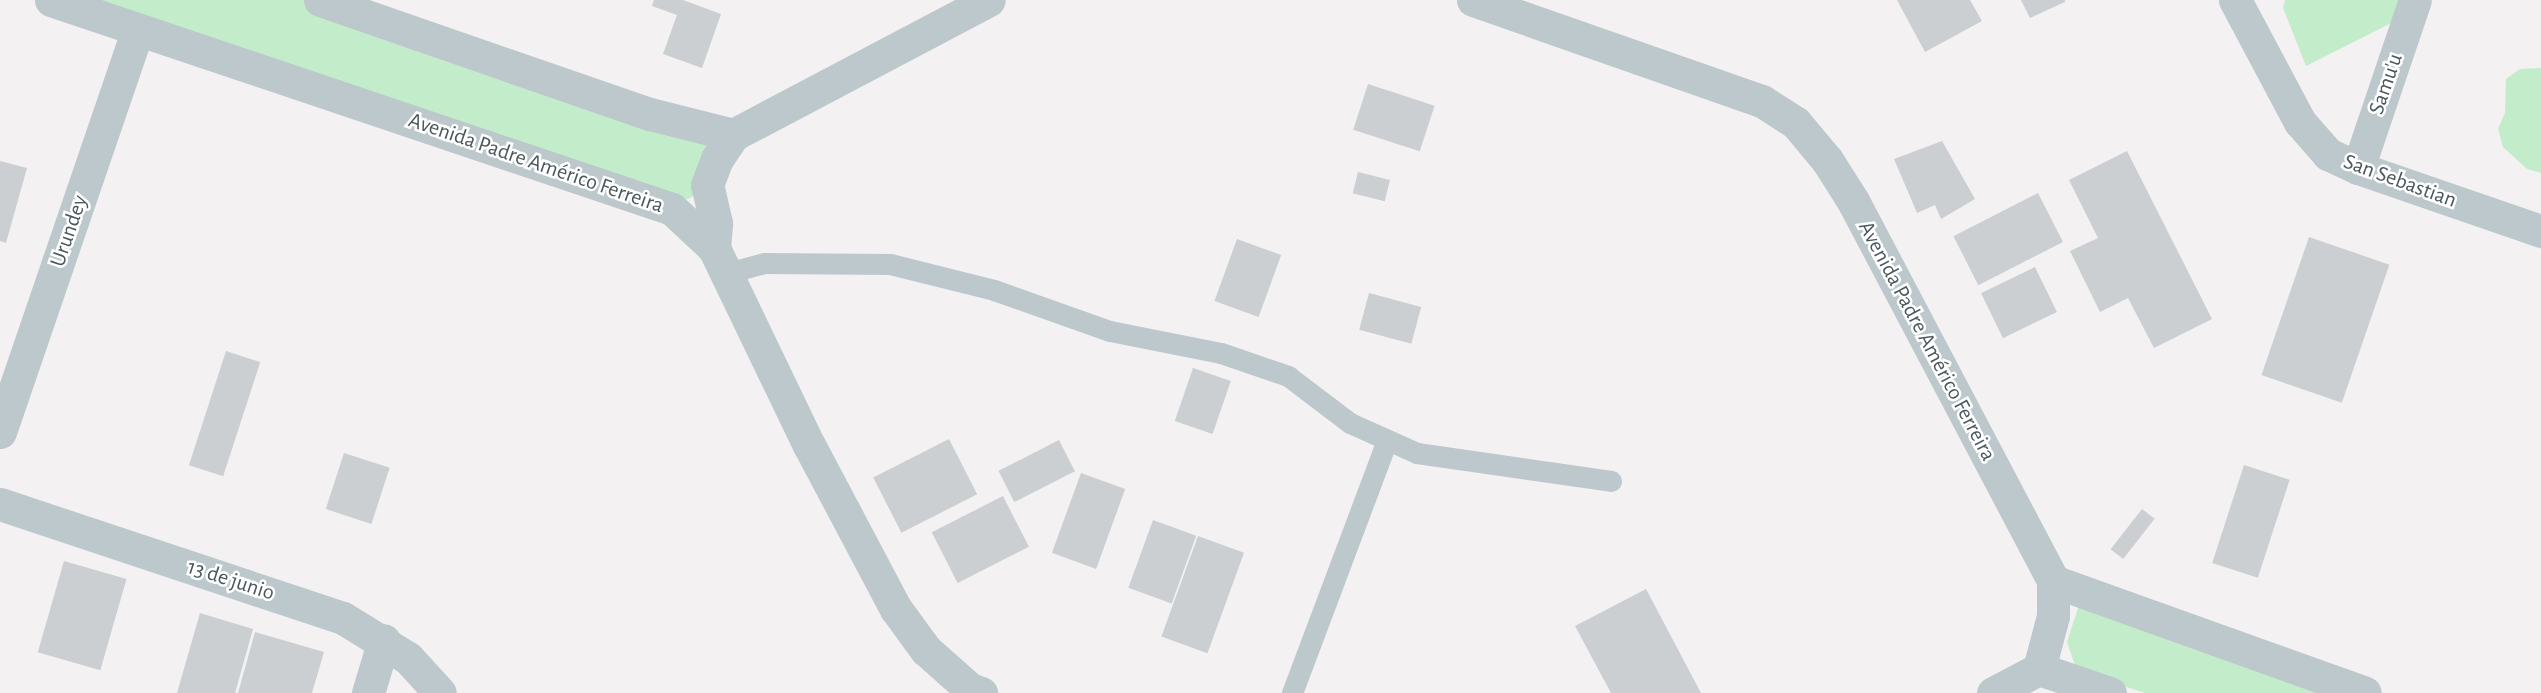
<!DOCTYPE html>
<meta charset="utf-8">
<style>
body{margin:0}
#map{position:relative;width:2541px;height:693px;overflow:hidden;background:#f3f1f1;font-family:"Alegreya Sans",sans-serif}
div>[style]{position:absolute}
[style*='--x']{left:calc(var(--x)*1px);top:calc(var(--y)*1px);width:calc(var(--w)*1px);rotate:calc(var(--a)*1deg)}
.green>*{inset:0;background:#c3ecca}
.building>*{inset:0;background:#cbcfd2;transform-origin:0 0}
.service>*{height:21px;margin:-10.5px;padding:0 10.5px;transform-origin:10.5px;border-radius:10.5px;background:#bdc8cc}
.minor>*{height:33px;margin:-16.5px;padding:0 16.5px;transform-origin:16.5px;border-radius:16.5px;background:#bdc8cc}
.tertiary>*{height:33px;margin:-16.5px;padding:0 16.5px;transform-origin:16.5px;border-radius:16.5px;background:#bdc8cc}
span{translate:-50% -50%;white-space:nowrap;text-align:center;line-height:1.15;-webkit-text-stroke:5px #fff;paint-order:stroke}
.street-label{font-size:22px;color:#4a585c}
</style>
<div id="map">
<div class="green">
<i style="clip-path:polygon(85px 0,356px 0,714px 140px,698px 194px,679px 203px)"></i>
<i style="clip-path:polygon(2285px 0,2421px 0,2417px 10px,2306px 66px,2283px 8px)"></i>
<i style="clip-path:polygon(2541px 68px,2541px 173px,2527px 169px,2503px 147px,2498px 129px,2505px 113px,2506px 79px,2520px 69px)"></i>
<i style="clip-path:polygon(2086px 601px,2367px 693px,2145px 693px,2077px 671px,2067px 642px,2078px 608px)"></i>
</div>
<div class="building">
<i style="clip-path:polygon(654px 0,683px 0,721px 14px,702px 68px,663px 54px,677px 15px,652px 6px)"></i>
<i style="clip-path:polygon(1897px 0,1970px 0,1982px 21px,1925px 52px)"></i>
<i style="clip-path:polygon(2021px 0,2065px 0,2065px 2px,2030px 18px)"></i>
<i style="left:1368px;top:84px;width:70px;height:48px;rotate:18deg"></i>
<i style="clip-path:polygon(1942px 141px,1975px 199px,1941px 219px,1935px 205px,1917px 213px,1894px 159px)"></i>
<i style="clip-path:polygon(2127px 151px,2212px 319px,2154px 348px,2128px 298px,2100px 312px,2070px 251px,2098px 238px,2069px 180px)"></i>
<i style="clip-path:polygon(0 161px,27px 168px,6px 243px,0 241px)"></i>
<i style="left:1358px;top:172px;width:33px;height:22px;rotate:14deg"></i>
<i style="left:2038px;top:193px;width:55px;height:95px;rotate:63deg"></i>
<i style="left:2309px;top:237px;width:85px;height:146px;rotate:19deg"></i>
<i style="left:1237px;top:239px;width:47px;height:66px;rotate:20deg"></i>
<i style="left:2035px;top:267px;width:50px;height:60px;rotate:64deg"></i>
<i style="left:1369px;top:293px;width:54px;height:38px;rotate:15deg"></i>
<i style="left:226px;top:351px;width:36px;height:120px;rotate:18deg"></i>
<i style="left:1193px;top:368px;width:40px;height:56px;rotate:19deg"></i>
<i style="left:949px;top:439px;width:62px;height:85px;rotate:63deg"></i>
<i style="left:1059px;top:440px;width:35px;height:68px;rotate:63deg"></i>
<i style="left:344px;top:453px;width:48px;height:59px;rotate:18deg"></i>
<i style="left:2244px;top:465px;width:48px;height:103px;rotate:18deg"></i>
<i style="left:1081px;top:473px;width:47px;height:85px;rotate:20deg"></i>
<i style="left:1003px;top:496px;width:57px;height:80px;rotate:63deg"></i>
<i style="left:2142px;top:509px;width:16px;height:51px;rotate:38deg"></i>
<i style="left:1153px;top:520px;width:46px;height:72px;rotate:20deg"></i>
<i style="left:1198px;top:536px;width:49px;height:107px;rotate:20deg"></i>
<i style="left:64px;top:561px;width:65px;height:95px;rotate:16deg"></i>
<i style="clip-path:polygon(1646px 589px,1701px 693px,1611px 693px,1575px 626px)"></i>
<i style="clip-path:polygon(200px 613px,253px 629px,235px 693px,177px 693px)"></i>
<i style="clip-path:polygon(255px 632px,324px 652px,312px 693px,238px 693px)"></i>
</div>
<div class="service">
<i style="--x:727;--y:273;--w:39;--a:-15"></i>
<i style="--x:765;--y:263;--w:125;--a:0.5"></i>
<i style="--x:890;--y:264;--w:107;--a:14"></i>
<i style="--x:994;--y:290;--w:123;--a:19.5"></i>
<i style="--x:1110;--y:331;--w:113;--a:11.2"></i>
<i style="--x:1221;--y:353;--w:71;--a:18.9"></i>
<i style="--x:1288;--y:376;--w:78;--a:37.2"></i>
<i style="--x:1350;--y:423;--w:73;--a:24.1"></i>
<i style="--x:1417;--y:453;--w:196;--a:8.2"></i>
<i style="--x:1292;--y:693;--w:270;--a:-69.4"></i>
</div>
<div class="minor">
<i style="--x:2235;--y:0;--w:138;--a:62"></i>
<i style="--x:2300;--y:122;--w:43;--a:48.8"></i>
<i style="--x:2328;--y:154;--w:33;--a:25"></i>
<i style="--x:2358;--y:168;--w:194;--a:19"></i>
<i style="--x:2358;--y:168;--w:177;--a:-71.3"></i>
<i style="--x:0;--y:432;--w:425;--a:-71.1"></i>
<i style="--x:0;--y:504;--w:361;--a:18.4"></i>
<i style="--x:343;--y:618;--w:76;--a:31.6"></i>
<i style="--x:408;--y:658;--w:47;--a:47.6"></i>
<i style="--x:368;--y:693;--w:55;--a:-73.2"></i>
</div>
<div class="tertiary">
<i style="--x:51;--y:0;--w:655;--a:18.6"></i>
<i style="--x:672;--y:209;--w:57;--a:42.9"></i>
<i style="--x:714;--y:248;--w:219;--a:64.3"></i>
<i style="--x:809;--y:445;--w:186;--a:62.1"></i>
<i style="--x:896;--y:609;--w:51;--a:53.8"></i>
<i style="--x:926;--y:650;--w:59;--a:41.6"></i>
<i style="--x:970;--y:689;--w:12;--a:20"></i>
<i style="--x:320;--y:0;--w:349;--a:19.1"></i>
<i style="--x:650;--y:114;--w:86;--a:14.2"></i>
<i style="--x:733;--y:135;--w:289;--a:-27.8"></i>
<i style="--x:1473;--y:0;--w:306;--a:19.3"></i>
<i style="--x:1762;--y:101;--w:40;--a:32.9"></i>
<i style="--x:1796;--y:123;--w:48;--a:50"></i>
<i style="--x:1827;--y:160;--w:49;--a:57.6"></i>
<i style="--x:1853;--y:201;--w:429;--a:62.2"></i>
<i style="--x:2053;--y:581;--w:331;--a:19.7"></i>
<i style="--x:714;--y:248;--w:25;--a:-85"></i>
<i style="--x:716;--y:223;--w:39;--a:-103"></i>
<i style="--x:707;--y:185;--w:28;--a:-69"></i>
<i style="--x:717;--y:159;--w:29;--a:-56"></i>
<i style="--x:2039;--y:669;--w:55;--a:-75.2"></i>
<i style="--x:2053;--y:616;--w:35;--a:-90"></i>
<i style="--x:1993;--y:693;--w:52;--a:-27.6"></i>
<i style="--x:2039;--y:669;--w:75;--a:18.7"></i>
</div>
<div class="street-label">
<span style="left:2386px;top:84px;rotate:-71deg">Samu'u</span>
<span style="left:536px;top:163px;rotate:19deg">Avenida Padre Américo Ferreira</span>
<span style="left:2400px;top:181px;rotate:20deg">San Sebastian</span>
<span style="left:69px;top:231px;rotate:-71deg">Urundey</span>
<span style="left:1927px;top:341px;rotate:62deg">Avenida Padre Américo Ferreira</span>
<span style="left:231px;top:580px;rotate:18deg">13 de junio</span>
</div>
</div>
